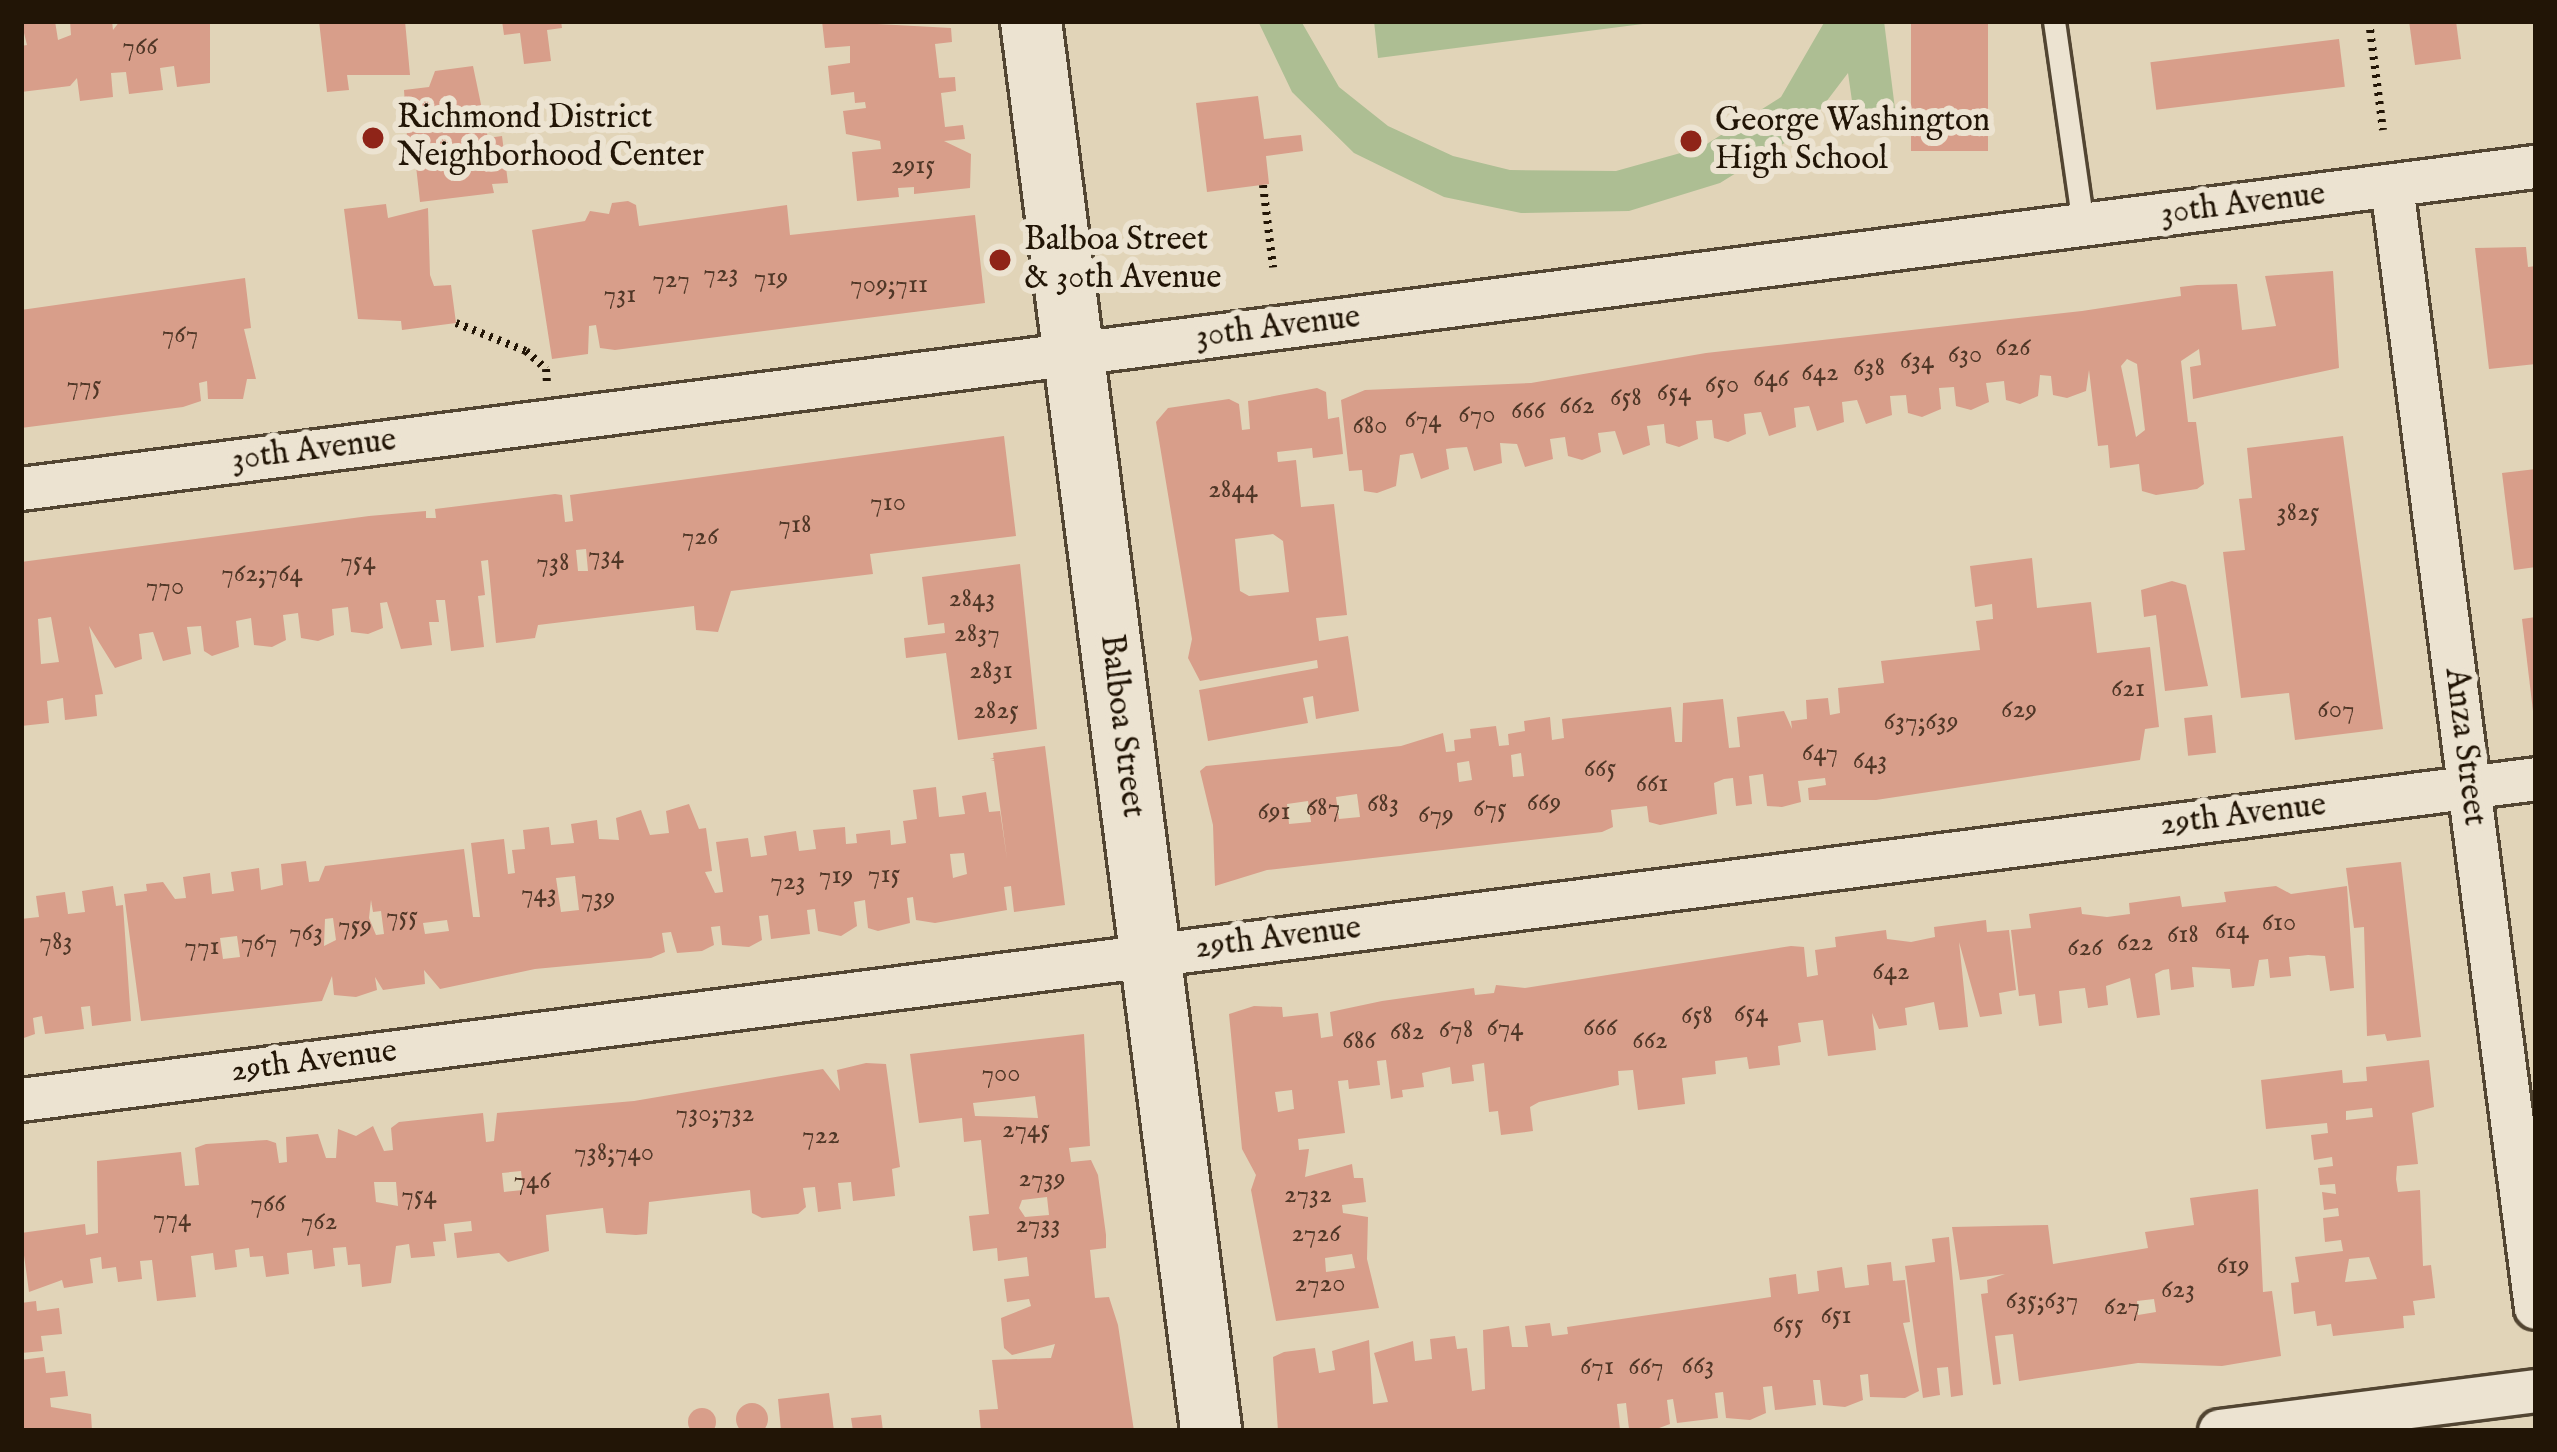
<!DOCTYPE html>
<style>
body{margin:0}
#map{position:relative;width:2557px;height:1452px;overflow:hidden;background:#e1d4b8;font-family:"IM FELL English",serif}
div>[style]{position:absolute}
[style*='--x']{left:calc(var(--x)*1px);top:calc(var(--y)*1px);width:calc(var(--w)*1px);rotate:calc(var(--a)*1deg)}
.green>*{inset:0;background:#adbe93}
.building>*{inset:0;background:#d89e8a;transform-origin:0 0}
.round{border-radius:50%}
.path>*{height:8px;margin-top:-4px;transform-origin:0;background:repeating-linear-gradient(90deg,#221506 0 3px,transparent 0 9px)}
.roads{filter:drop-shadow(3px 0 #524532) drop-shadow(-3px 0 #524532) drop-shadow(0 3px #524532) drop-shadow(0 -3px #524532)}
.lane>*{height:21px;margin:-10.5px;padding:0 10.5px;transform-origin:10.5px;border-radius:10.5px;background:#ece3d1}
.street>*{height:42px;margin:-21px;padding:0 21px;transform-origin:21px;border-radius:21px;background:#ece3d1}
.secondary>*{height:60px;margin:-30px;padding:0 30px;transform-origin:30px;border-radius:30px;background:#ece3d1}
.dots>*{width:33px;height:33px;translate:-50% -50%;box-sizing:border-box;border:6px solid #ece3d1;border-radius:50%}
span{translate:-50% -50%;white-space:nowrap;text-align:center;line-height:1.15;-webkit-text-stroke:12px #ece3d1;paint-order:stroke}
.number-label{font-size:27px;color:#503727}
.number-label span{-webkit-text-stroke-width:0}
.poi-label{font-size:33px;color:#221506}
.left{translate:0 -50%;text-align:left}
.street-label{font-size:33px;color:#221506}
.frame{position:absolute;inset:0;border:24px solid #221506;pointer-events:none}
</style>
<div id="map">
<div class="green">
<i style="clip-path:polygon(1258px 21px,1301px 21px,1339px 87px,1388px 126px,1453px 156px,1510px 170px,1616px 171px,1702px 147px,1781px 97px,1825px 21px,1884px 21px,1896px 117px,1855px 122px,1848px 73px,1804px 131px,1720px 183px,1629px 211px,1521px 213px,1444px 197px,1354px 153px,1292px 92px)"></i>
<i style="clip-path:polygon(1374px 21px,1666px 21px,1378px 58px)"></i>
</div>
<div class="building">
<i style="clip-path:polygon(21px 21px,55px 21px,58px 40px,71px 35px,70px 21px,112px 21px,113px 30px,120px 21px,210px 21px,210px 83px,177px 87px,174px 66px,160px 68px,163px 90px,129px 94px,126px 72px,111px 73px,113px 97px,80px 101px,77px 78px,70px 86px,21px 92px,21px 46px,27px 45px)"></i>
<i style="clip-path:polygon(319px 21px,405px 21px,410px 75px,347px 75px,349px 90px,327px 92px)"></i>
<i style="clip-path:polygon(502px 21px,561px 21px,562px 28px,547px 30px,551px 61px,524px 64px,520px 33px,504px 35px)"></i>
<i style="clip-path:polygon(822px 21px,951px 28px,952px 42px,935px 44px,939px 78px,955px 77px,956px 91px,941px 93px,945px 127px,963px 125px,965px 139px,944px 141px,971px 154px,970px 188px,914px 194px,914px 187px,898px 188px,899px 197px,857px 201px,852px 152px,881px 149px,880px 141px,846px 134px,843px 111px,866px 108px,865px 102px,855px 103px,854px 92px,831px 95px,828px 66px,850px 63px,850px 46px,825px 48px)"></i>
<i style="left:1911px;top:21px;width:77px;height:130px"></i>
<i style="clip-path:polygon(2409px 21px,2456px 21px,2461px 59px,2415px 65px)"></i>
<i style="left:2339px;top:39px;width:48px;height:190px;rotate:83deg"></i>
<i style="clip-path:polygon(473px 66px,488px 138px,502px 136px,508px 183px,492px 184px,494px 193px,420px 202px,416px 166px,409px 168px,404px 90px,429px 87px,435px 71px)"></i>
<i style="clip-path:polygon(1258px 96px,1264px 139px,1301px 135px,1303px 151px,1266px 156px,1269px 184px,1207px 192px,1196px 103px)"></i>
<i style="clip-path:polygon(628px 201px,636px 205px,639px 226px,787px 205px,790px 235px,975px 215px,985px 303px,615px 350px,600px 348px,596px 325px,589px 326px,588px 354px,552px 359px,532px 230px,585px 221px,590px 211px,609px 214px,612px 203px)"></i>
<i style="clip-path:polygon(386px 204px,388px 218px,428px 208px,430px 275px,434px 286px,451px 285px,456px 323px,402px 330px,401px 321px,358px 319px,344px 209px)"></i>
<i style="clip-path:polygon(2526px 247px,2528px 267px,2536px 266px,2536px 364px,2489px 369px,2475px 248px)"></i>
<i style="clip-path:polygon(evenodd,2333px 271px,2339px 368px,2193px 399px,2190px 367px,2201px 365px,2199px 349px,2181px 361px,2188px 422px,2196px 422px,2204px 484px,2197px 489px,2156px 495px,2142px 491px,2139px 464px,2110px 468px,2108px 445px,2098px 446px,2089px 370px,2086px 391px,2067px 398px,2053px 395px,2051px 376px,2040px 375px,2038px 396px,2020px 404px,2006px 400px,2004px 381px,1986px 383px,1989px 402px,1971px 410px,1956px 406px,1954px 387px,1939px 388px,1941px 409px,1922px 417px,1908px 413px,1906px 395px,1890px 396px,1892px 415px,1866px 424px,1857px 400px,1842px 402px,1844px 422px,1817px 431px,1809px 406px,1794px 408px,1796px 427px,1769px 436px,1761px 412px,1744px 414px,1746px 434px,1728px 442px,1714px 438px,1712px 420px,1696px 421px,1698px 439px,1679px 447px,1666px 443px,1664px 424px,1647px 426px,1650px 445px,1623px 455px,1615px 431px,1598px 433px,1601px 452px,1582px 460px,1568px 456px,1565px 437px,1550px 439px,1553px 459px,1525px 467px,1517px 444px,1500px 443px,1502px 463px,1474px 471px,1467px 447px,1453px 448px,1446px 449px,1449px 469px,1421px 479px,1413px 453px,1400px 455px,1396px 486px,1377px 493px,1364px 491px,1362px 470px,1349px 471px,1341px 400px,1365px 390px,1531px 383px,1706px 353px,2082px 311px,2181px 296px,2180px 287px,2197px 285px,2237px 284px,2242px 330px,2276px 326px,2265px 276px,2333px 271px,2127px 359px,2137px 364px,2145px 430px,2136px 437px,2121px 366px,2127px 359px)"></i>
<i style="clip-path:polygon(245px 278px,251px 328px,244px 329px,256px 379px,247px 379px,243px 399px,208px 399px,207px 381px,199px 383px,201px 401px,183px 407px,21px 428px,21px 310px)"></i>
<i style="clip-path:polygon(evenodd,1317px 388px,1326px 392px,1328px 419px,1339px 417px,1343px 454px,1313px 458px,1312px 448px,1277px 452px,1278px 462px,1296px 460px,1301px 507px,1334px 504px,1347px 615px,1316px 618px,1319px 641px,1348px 636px,1359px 711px,1316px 719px,1313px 696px,1303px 698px,1308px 723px,1208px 741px,1199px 690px,1318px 668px,1317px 660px,1200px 681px,1188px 658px,1192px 639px,1156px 422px,1168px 408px,1229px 399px,1239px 404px,1242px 430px,1250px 429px,1248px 401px,1317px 388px,1273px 534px,1283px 541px,1289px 592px,1249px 596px,1240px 591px,1235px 539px,1273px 534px)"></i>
<i style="clip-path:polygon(evenodd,1004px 436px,1016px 536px,870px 554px,873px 574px,731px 591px,718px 632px,696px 630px,694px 606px,538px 625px,535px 638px,496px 643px,488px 560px,481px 561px,485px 595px,478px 596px,484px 647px,451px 651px,445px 600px,436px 600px,439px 622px,429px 622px,432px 645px,401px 649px,387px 602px,380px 603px,383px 628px,368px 634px,351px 632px,348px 607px,332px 609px,334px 635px,318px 641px,301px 638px,298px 613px,283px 615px,286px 640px,272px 647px,254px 645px,251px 618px,236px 621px,239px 647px,212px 656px,204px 651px,201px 626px,187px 627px,191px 654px,163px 661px,153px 632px,139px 634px,142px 659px,115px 668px,89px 626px,103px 694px,95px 695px,97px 716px,65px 720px,63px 698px,47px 701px,49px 723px,21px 726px,21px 562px,369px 516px,426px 511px,426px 518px,436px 518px,435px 509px,555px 494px,562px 495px,565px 522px,573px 521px,570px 495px,1004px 436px,586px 549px,588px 571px,578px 571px,576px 550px,586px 549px,1004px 436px,51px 617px,59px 662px,41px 664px,38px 619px,51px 617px)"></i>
<i style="clip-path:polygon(2343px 436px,2383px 729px,2295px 740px,2289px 693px,2241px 698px,2223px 552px,2245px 550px,2239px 499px,2252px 498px,2247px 448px)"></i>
<i style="clip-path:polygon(2536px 469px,2536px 567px,2514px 570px,2502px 473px)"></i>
<i style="clip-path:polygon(evenodd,2032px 558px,2037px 608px,2091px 602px,2097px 653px,2150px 647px,2159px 727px,2145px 729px,2140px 760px,1876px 800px,1809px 800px,1808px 788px,1826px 785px,1825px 778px,1798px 781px,1801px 802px,1782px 807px,1767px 806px,1763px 774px,1749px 776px,1752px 804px,1736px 806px,1733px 778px,1724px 779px,1714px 783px,1717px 814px,1660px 825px,1649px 822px,1647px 806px,1611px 810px,1613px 827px,1602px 832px,1267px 870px,1215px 886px,1213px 825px,1200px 771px,1206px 766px,1401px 746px,1443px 733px,1446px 752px,1455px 751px,1454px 740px,1471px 738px,1470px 729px,1496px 726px,1499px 746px,1509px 745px,1508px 734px,1525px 731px,1524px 721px,1550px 717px,1552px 740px,1564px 738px,1562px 719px,1671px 707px,1675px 742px,1682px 742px,1683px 703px,1723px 699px,1729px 748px,1740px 747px,1737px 717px,1784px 711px,1792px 729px,1791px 721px,1807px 719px,1806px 700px,1828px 698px,1830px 715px,1840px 713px,1838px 688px,1884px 683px,1881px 661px,1980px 650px,1976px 621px,1993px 619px,1992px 604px,1975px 607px,1970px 566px,2032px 558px,1521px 753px,1524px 776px,1513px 777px,1511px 755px,1521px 753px,2032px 558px,1469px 761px,1472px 780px,1459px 782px,1457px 763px,1469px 761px,2032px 558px,1357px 794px,1360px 817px,1339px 819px,1336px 797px,1357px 794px,2032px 558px,1308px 801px,1311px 822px,1289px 824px,1287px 804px,1308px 801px)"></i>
<i style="clip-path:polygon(1020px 564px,1037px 729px,958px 740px,946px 653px,906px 658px,904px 638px,945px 633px,944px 623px,928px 625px,922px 577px)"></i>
<i style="clip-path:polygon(2172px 581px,2186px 585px,2208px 686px,2165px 691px,2156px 615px,2144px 617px,2141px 590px)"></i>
<i style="clip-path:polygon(2536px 617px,2536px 711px,2533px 711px,2522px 619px)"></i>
<i style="left:2212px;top:715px;width:38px;height:28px;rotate:84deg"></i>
<i style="clip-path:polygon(evenodd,1045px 746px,1065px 905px,1014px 912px,1011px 886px,1004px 887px,1007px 910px,935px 923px,916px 920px,913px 897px,907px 898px,910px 923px,878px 931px,868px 928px,865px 900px,854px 902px,857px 926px,841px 936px,818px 931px,815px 909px,807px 910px,810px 934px,771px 939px,768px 915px,759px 916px,762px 940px,749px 947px,722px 945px,720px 926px,711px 927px,714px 945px,702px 951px,677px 953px,671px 932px,662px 933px,665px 952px,651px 958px,535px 969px,440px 989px,424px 970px,425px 984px,383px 990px,375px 977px,377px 990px,356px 997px,334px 995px,332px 976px,322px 1001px,141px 1021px,124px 894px,147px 891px,146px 884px,163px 882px,175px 899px,186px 898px,183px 877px,210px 873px,212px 894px,234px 891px,231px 872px,259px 868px,261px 890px,283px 885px,281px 864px,306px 861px,309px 882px,319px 881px,325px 866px,464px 849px,473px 917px,480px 917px,471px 843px,504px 839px,508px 874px,515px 873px,512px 850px,525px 849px,523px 830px,549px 827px,551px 845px,574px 843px,571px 824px,597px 820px,599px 839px,619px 840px,616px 818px,641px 810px,650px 835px,669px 833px,666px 811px,689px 804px,699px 829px,706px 828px,712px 871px,705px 872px,715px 893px,723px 892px,716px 842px,748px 838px,751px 857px,767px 855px,764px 836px,796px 831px,799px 851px,816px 849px,813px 830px,845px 827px,846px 844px,857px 843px,856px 834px,890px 830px,891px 845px,906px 843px,903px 821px,917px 819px,913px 790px,936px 787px,939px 817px,965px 814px,962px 796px,986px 792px,989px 812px,1000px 811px,1007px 859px,993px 753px,1045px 746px,964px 853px,967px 874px,953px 878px,950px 854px,964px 853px,1045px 746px,575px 876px,579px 910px,561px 912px,556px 878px,575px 876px,1045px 746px,371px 900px,373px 912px,381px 911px,384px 934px,376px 935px,369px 918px,371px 900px,1045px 746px,333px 918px,336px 940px,324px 946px,325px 919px,333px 918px,1045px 746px,447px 920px,449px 931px,425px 934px,423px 923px,447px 920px,1045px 746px,237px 936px,240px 957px,223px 959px,220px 938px,237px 936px)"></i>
<i style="clip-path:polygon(2401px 862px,2421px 1037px,2387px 1041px,2385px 1034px,2367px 1036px,2364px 927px,2354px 928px,2346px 868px)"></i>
<i style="clip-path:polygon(113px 886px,116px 906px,123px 905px,131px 1021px,92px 1026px,90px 1006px,81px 1007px,84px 1029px,45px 1034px,42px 1016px,33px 1018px,35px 1034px,21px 1039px,21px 919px,39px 917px,36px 896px,65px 892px,68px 914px,85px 912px,82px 891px)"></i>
<i style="clip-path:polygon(2276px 886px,2291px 894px,2347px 886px,2354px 988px,2330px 991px,2325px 956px,2308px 955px,2289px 957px,2291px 976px,2270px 978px,2268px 959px,2259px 960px,2254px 986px,2232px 988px,2230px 969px,2192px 967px,2194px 987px,2171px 990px,2169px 969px,2163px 970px,2155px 974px,2160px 1015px,2137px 1018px,2130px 978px,2106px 986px,2108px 1005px,2088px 1008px,2085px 988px,2059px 991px,2062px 1023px,2039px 1026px,2035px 994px,2019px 996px,2011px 930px,2031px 928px,2029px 914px,2081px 907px,2082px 914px,2107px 917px,2130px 914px,2129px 903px,2180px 896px,2182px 907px,2226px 902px,2224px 892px)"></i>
<i style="clip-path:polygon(evenodd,1986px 920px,1987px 932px,2009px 930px,2016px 990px,1999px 993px,2002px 1014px,1980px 1017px,1959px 942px,1968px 1027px,1939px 1030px,1934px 1002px,1905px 1008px,1907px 1025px,1879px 1029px,1872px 1013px,1876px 1050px,1828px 1056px,1823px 1020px,1798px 1023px,1801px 1042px,1778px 1046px,1780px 1065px,1749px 1069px,1747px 1057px,1715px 1061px,1716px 1074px,1682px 1078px,1685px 1104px,1638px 1110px,1633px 1070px,1618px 1071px,1619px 1085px,1539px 1102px,1530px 1107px,1533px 1131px,1501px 1135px,1498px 1111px,1489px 1112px,1484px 1063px,1472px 1065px,1474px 1081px,1452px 1084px,1450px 1067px,1422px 1073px,1424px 1087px,1402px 1090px,1403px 1097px,1391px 1099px,1386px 1060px,1377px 1061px,1380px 1085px,1349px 1089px,1348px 1080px,1338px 1081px,1345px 1133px,1298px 1139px,1299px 1150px,1309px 1149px,1305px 1177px,1352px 1164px,1354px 1178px,1363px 1178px,1366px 1202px,1342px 1205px,1343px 1213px,1368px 1217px,1367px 1259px,1379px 1308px,1276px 1321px,1251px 1190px,1256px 1175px,1242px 1149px,1229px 1014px,1254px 1006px,1282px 1007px,1283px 1017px,1318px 1013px,1321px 1038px,1333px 1036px,1330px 1012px,1382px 1001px,1474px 988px,1475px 995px,1494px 993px,1496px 985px,1525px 988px,1791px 946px,1804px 947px,1807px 977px,1818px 975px,1815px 950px,1836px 947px,1835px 937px,1886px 930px,1887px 939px,1911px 942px,1935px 937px,1934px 927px,1986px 920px,1292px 1090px,1294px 1109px,1278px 1112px,1275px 1092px,1292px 1090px,1986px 920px,1352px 1254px,1355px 1268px,1326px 1272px,1325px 1258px,1352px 1254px)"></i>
<i style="clip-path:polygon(evenodd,1084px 1034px,1090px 1146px,1069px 1148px,1071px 1162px,1091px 1160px,1098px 1175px,1106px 1235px,1106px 1248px,1090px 1250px,1095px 1298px,1109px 1297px,1118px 1325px,1134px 1431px,981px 1431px,979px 1410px,998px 1409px,992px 1360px,1051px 1358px,1055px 1344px,1012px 1355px,1004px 1348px,1001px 1318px,1031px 1306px,1029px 1299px,1007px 1302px,1004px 1279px,1029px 1276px,1027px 1257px,998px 1261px,997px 1248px,973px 1251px,969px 1216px,989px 1214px,981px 1140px,964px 1142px,962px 1118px,919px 1123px,910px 1054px,1084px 1034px,1035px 1096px,1038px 1118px,975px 1116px,973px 1103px,1035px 1096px,1084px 1034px,1047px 1197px,1049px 1215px,1025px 1217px,1019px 1208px,1022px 1200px,1047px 1197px)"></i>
<i style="clip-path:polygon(evenodd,2429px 1060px,2434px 1107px,2412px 1113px,2418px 1164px,2397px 1166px,2396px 1179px,2398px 1192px,2420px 1190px,2423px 1266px,2431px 1265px,2435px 1298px,2413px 1301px,2415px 1315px,2403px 1316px,2404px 1328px,2333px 1336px,2331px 1324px,2317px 1326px,2315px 1311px,2294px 1314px,2291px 1283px,2299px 1282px,2295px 1257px,2343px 1251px,2341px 1240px,2325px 1242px,2323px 1218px,2339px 1216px,2338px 1208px,2324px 1210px,2322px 1192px,2336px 1194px,2335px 1184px,2320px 1185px,2318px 1168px,2333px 1166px,2332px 1157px,2314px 1160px,2311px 1135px,2328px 1133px,2327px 1123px,2266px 1129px,2261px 1080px,2342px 1070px,2343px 1083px,2367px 1081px,2366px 1067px,2429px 1060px,2372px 1108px,2373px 1117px,2346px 1120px,2346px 1111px,2372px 1108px,2429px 1060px,2369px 1257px,2377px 1279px,2345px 1282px,2349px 1259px,2369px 1257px)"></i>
<i style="clip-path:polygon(evenodd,866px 1063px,886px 1064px,900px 1167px,892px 1169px,895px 1196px,853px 1201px,851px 1182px,838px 1183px,841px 1209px,818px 1212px,815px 1187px,803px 1188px,806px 1207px,798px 1214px,762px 1218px,752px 1213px,750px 1190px,649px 1202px,647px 1234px,636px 1235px,606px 1233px,603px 1208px,546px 1215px,549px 1251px,508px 1262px,499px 1253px,457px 1258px,454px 1233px,472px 1231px,471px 1221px,444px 1224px,446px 1241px,433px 1242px,435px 1256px,411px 1258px,409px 1244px,396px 1246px,391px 1283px,362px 1287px,360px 1264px,348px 1265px,346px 1247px,333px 1248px,335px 1266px,314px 1269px,312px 1250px,287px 1253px,289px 1274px,266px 1277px,263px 1256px,250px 1257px,249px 1248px,235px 1250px,237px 1267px,215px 1270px,213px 1253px,191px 1256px,196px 1297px,157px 1301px,152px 1260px,140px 1261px,142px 1279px,118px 1282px,116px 1267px,102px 1269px,101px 1257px,90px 1259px,93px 1283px,64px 1288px,62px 1280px,29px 1292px,21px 1233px,85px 1224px,86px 1235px,98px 1233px,97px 1161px,181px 1152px,185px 1186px,199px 1185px,195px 1148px,206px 1144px,267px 1140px,276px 1143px,279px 1163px,287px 1162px,286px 1137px,318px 1134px,326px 1158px,336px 1158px,338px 1129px,356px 1136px,373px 1126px,384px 1151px,393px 1150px,391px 1128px,399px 1122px,483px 1113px,486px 1142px,494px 1141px,497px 1113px,634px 1101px,823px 1069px,840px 1091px,837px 1070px,866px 1063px,521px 1171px,523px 1190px,504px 1192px,502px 1173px,521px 1171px,866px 1063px,374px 1182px,396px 1182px,398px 1206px,376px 1202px,374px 1182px)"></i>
<i style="clip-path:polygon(evenodd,2258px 1189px,2263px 1292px,2272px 1291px,2281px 1356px,2222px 1366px,2138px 1363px,2019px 1381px,2013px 1334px,1995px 1336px,2001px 1384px,1993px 1385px,1981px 1294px,1988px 1293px,1987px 1280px,2005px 1274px,1960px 1280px,1952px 1227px,2048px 1225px,2053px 1264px,2148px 1248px,2145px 1232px,2194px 1225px,2190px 1198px,2258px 1189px,2154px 1299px,2156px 1312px,2138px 1315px,2137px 1301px,2154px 1299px)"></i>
<i style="clip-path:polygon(1949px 1237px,1963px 1395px,1951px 1397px,1948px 1367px,1937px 1368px,1940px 1395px,1923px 1398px,1905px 1266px,1935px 1262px,1932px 1239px)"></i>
<i style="clip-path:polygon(1891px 1262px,1893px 1281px,1905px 1280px,1910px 1322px,1903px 1323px,1919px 1391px,1905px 1398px,1870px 1397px,1868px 1374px,1860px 1375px,1863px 1400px,1845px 1407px,1823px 1405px,1820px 1380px,1813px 1380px,1816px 1405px,1775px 1410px,1772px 1386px,1763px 1387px,1766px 1413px,1750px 1420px,1726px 1418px,1723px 1392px,1715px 1393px,1718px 1418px,1677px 1423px,1673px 1399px,1667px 1400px,1670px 1424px,1651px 1431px,1629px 1429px,1626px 1403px,1617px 1404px,1620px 1430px,1613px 1431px,1278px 1431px,1273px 1357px,1284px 1352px,1315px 1348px,1319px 1373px,1335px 1370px,1332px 1351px,1369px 1340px,1373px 1404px,1380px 1403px,1388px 1402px,1374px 1353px,1413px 1341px,1415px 1361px,1432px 1359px,1430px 1339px,1455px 1336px,1457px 1349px,1467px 1348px,1472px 1391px,1485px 1389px,1483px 1330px,1509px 1326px,1512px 1347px,1528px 1347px,1525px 1326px,1550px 1323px,1552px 1336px,1568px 1334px,1567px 1327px,1771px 1297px,1769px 1278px,1796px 1274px,1798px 1294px,1819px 1291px,1817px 1271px,1842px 1267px,1845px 1288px,1869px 1285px,1867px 1265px)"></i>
<i style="clip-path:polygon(36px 1301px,37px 1311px,59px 1308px,62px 1334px,41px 1336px,43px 1351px,21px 1353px,21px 1303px)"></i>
<i style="clip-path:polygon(44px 1357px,46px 1373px,65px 1371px,68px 1396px,50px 1398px,51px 1407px,91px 1414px,92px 1431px,21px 1431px,21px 1360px)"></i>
<i style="clip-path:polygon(829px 1393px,834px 1431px,781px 1431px,778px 1399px)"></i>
<i class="round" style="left:736px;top:1403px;width:32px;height:32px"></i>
<i class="round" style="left:688px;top:1408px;width:28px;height:28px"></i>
<i style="clip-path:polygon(881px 1415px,883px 1431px,853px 1431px,851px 1418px)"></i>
</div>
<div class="path">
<i style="--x:2369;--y:21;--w:110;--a:82.7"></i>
<i style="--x:1263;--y:185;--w:83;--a:83"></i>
<i style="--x:456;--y:323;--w:75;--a:21.8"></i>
<i style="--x:526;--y:351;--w:27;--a:42"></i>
<i style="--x:546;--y:369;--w:15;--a:86"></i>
</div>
<div class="roads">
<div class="lane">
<i style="--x:2054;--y:21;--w:206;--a:81.9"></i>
</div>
<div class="street">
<i style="--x:2392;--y:186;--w:1131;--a:82.69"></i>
<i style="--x:21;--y:489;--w:2536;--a:-7.3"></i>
<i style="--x:21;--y:1100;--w:2535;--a:-7.27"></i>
<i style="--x:2220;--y:1431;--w:319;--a:-7.2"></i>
</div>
<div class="secondary">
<i style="--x:1031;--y:21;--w:1421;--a:82.72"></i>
</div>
</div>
<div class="dots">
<i style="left:373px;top:138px;background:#8f2418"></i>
<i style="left:1691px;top:141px;background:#8f2418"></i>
<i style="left:1000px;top:260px;background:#8f2418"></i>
</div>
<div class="number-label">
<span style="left:140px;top:48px">766</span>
<span style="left:913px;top:167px">2915</span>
<span style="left:721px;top:275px">723</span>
<span style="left:771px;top:279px">719</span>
<span style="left:671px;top:281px">727</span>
<span style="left:889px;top:286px">709;711</span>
<span style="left:620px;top:296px">731</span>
<span style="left:180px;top:336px">767</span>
<span style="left:2013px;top:349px">626</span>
<span style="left:1965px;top:356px">630</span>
<span style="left:1917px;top:362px">634</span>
<span style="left:1869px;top:369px">638</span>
<span style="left:1820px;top:374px">642</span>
<span style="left:1771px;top:380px">646</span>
<span style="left:1722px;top:386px">650</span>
<span style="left:84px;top:387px">775</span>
<span style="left:1674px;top:394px">654</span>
<span style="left:1626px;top:399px">658</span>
<span style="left:1577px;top:407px">662</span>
<span style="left:1528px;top:412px">666</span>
<span style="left:1477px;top:416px">670</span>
<span style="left:1423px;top:421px">674</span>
<span style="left:1370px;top:427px">680</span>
<span style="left:1233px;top:491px">2844</span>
<span style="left:888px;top:504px">710</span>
<span style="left:2298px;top:514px">3825</span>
<span style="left:795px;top:526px">718</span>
<span style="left:700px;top:538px">726</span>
<span style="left:606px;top:557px">734</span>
<span style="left:358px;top:563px">754</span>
<span style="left:553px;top:564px">738</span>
<span style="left:262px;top:575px">762;764</span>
<span style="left:165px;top:588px">770</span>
<span style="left:972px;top:600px">2843</span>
<span style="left:977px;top:635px">2837</span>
<span style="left:991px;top:672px">2831</span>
<span style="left:2128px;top:690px">621</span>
<span style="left:2019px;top:711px">629</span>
<span style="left:2336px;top:711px">607</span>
<span style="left:996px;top:712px">2825</span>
<span style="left:1921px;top:723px">637;639</span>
<span style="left:1820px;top:754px">647</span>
<span style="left:1870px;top:762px">643</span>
<span style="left:1600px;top:770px">665</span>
<span style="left:1652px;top:785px">661</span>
<span style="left:1544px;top:804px">669</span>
<span style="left:1383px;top:805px">683</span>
<span style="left:1323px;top:809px">687</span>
<span style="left:1490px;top:810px">675</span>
<span style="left:1274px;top:813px">691</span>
<span style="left:1436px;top:816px">679</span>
<span style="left:884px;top:876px">715</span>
<span style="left:836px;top:877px">719</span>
<span style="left:788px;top:883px">723</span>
<span style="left:539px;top:895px">743</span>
<span style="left:598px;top:899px">739</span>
<span style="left:402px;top:918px">755</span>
<span style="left:2279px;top:924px">610</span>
<span style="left:355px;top:927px">759</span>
<span style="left:2232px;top:932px">614</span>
<span style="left:306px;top:934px">763</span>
<span style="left:2183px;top:936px">618</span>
<span style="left:56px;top:943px">783</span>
<span style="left:259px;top:944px">767</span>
<span style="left:2135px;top:944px">622</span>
<span style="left:202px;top:948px">771</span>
<span style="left:2085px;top:949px">626</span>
<span style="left:1891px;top:973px">642</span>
<span style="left:1751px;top:1015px">654</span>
<span style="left:1697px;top:1017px">658</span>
<span style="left:1505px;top:1029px">674</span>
<span style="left:1600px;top:1029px">666</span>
<span style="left:1456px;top:1031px">678</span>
<span style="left:1407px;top:1033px">682</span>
<span style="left:1359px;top:1042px">686</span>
<span style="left:1650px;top:1042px">662</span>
<span style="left:1001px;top:1075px">700</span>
<span style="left:715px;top:1115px">730;732</span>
<span style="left:1026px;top:1131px">2745</span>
<span style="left:821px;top:1137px">722</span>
<span style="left:614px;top:1154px">738;740</span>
<span style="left:1042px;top:1180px">2739</span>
<span style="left:532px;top:1182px">746</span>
<span style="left:1308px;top:1196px">2732</span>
<span style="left:419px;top:1197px">754</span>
<span style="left:268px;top:1205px">766</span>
<span style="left:172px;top:1220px">774</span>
<span style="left:319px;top:1223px">762</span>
<span style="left:1038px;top:1226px">2733</span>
<span style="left:1316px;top:1235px">2726</span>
<span style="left:2233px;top:1267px">619</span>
<span style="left:1320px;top:1285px">2720</span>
<span style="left:2178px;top:1291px">623</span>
<span style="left:2042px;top:1302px">635;637</span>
<span style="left:2122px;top:1308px">627</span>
<span style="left:1836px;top:1317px">651</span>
<span style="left:1788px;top:1326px">655</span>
<span style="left:1698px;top:1367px">663</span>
<span style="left:1597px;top:1368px">671</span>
<span style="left:1646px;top:1368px">667</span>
</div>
<div class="poi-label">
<span class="left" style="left:397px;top:138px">Richmond District<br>Neighborhood Center</span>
<span class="left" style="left:1715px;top:141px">George Washington<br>High School</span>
<span class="left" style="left:1024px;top:260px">Balboa Street<br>&amp; 30th Avenue</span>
</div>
<div class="street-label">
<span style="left:2243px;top:205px;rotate:-7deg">30th Avenue</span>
<span style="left:1278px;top:328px;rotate:-7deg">30th Avenue</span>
<span style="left:314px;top:451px;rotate:-7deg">30th Avenue</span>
<span style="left:1121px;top:726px;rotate:83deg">Balboa Street</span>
<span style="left:2464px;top:747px;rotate:83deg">Anza Street</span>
<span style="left:2243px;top:816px;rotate:-7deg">29th Avenue</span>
<span style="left:1278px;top:939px;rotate:-7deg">29th Avenue</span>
<span style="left:314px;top:1062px;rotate:-7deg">29th Avenue</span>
</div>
<div class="frame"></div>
</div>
